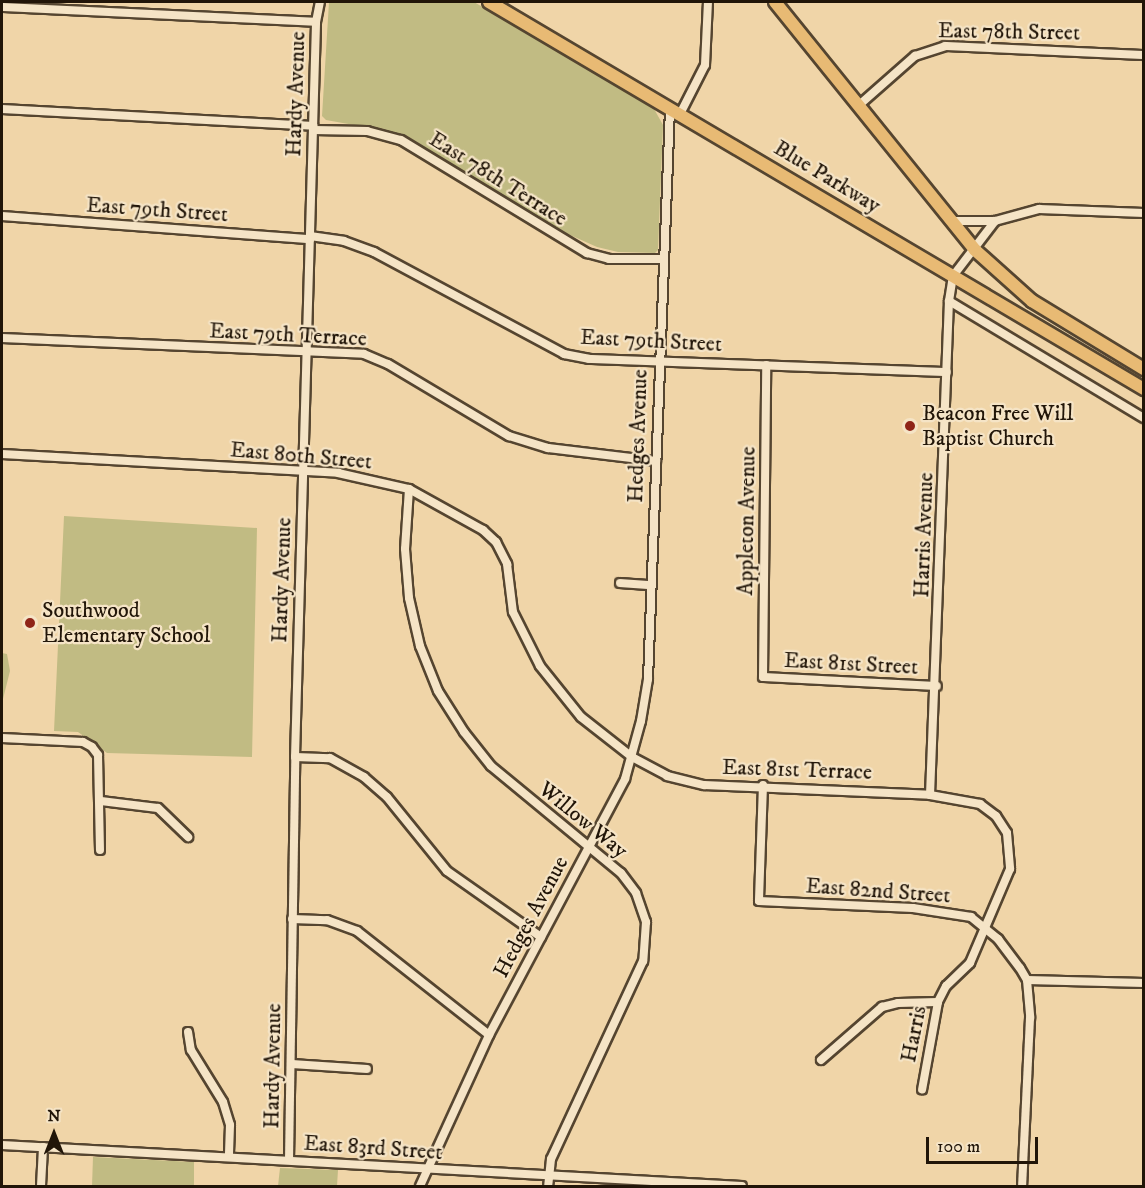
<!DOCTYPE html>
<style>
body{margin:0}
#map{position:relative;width:1145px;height:1188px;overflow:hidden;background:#f0d5a8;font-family:"IM FELL DW Pica",serif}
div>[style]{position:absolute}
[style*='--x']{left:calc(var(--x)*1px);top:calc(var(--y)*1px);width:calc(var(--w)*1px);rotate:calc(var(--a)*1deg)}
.green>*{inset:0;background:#c1bb83}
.roads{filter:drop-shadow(2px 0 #554530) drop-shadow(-2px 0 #554530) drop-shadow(0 2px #554530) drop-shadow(0 -2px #554530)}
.minor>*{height:8px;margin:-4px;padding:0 4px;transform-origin:4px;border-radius:4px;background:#f5e4c6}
.highway>*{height:12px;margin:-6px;padding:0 6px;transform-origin:6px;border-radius:6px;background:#e8ba74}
.dots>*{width:16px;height:16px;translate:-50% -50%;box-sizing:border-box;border:3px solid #f5e4c6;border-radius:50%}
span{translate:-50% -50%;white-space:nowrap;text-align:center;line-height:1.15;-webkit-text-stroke:4.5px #f5e4c6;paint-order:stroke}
.street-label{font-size:22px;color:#211508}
.poi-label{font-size:22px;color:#211508}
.left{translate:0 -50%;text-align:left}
.frame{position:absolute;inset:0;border:3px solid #211508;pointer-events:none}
.north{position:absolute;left:24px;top:1104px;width:60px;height:60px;-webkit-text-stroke:4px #f5e4c6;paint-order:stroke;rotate:0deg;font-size:16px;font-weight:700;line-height:24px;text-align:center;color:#211508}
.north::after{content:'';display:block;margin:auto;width:21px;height:27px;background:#211508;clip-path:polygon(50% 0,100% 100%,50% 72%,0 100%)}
.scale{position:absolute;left:926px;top:1137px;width:112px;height:27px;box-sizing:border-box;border:3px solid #211508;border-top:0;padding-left:8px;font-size:18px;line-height:21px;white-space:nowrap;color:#211508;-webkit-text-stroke:4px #f5e4c6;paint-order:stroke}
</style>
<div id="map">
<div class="green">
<i style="clip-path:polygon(329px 2px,474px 2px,653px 107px,663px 125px,658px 250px,655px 253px,618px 252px,597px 247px,559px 230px,421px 146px,382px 130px,326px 120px,322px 116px)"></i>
<i style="clip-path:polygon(64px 516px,257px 528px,252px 757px,107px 753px,78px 732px,54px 731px)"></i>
<i style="clip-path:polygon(2px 653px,7px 654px,10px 671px,2px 703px)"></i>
<i style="clip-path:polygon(93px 1157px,194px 1162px,194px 1186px,92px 1186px)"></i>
<i style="clip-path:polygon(280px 1168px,338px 1170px,337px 1186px,278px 1186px)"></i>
</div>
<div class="roads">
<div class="minor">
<i style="--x:2;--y:7;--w:314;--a:2.7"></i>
<i style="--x:858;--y:106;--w:76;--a:-41.3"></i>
<i style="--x:915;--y:56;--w:32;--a:-18"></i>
<i style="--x:945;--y:46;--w:199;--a:2.6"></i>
<i style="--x:2;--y:109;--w:312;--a:3.1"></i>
<i style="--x:680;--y:114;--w:55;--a:-63"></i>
<i style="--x:705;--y:65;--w:63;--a:-87.3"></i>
<i style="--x:314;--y:130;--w:53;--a:1.1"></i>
<i style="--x:367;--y:131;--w:35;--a:15"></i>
<i style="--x:401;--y:140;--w:218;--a:31.3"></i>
<i style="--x:587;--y:253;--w:23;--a:15"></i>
<i style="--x:609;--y:259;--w:54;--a:0"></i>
<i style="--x:2;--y:216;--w:309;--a:4.3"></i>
<i style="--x:951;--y:221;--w:44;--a:0"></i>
<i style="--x:995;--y:221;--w:46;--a:-15.3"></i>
<i style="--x:1039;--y:209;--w:105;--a:2.2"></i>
<i style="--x:310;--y:236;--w:34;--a:8"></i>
<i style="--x:344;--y:241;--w:32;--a:20"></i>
<i style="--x:374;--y:252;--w:216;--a:28.2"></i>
<i style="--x:564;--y:354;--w:25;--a:11"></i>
<i style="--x:589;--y:359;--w:358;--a:2.1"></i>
<i style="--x:949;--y:301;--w:227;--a:31"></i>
<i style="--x:2;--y:338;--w:362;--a:2.5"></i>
<i style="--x:364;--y:354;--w:26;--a:23"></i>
<i style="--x:388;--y:364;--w:141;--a:30.8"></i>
<i style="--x:509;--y:436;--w:41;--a:17.1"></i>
<i style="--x:548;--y:448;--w:109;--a:6.9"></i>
<i style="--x:2;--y:454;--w:337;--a:3.2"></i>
<i style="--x:338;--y:473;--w:73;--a:12.7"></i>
<i style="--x:409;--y:489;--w:85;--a:29"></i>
<i style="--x:483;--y:530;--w:18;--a:43"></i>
<i style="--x:496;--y:542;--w:25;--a:63"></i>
<i style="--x:507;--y:564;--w:48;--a:82.9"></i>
<i style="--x:513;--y:612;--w:60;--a:63.4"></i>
<i style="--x:540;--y:666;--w:65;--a:51.2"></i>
<i style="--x:581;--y:717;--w:65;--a:38.1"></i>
<i style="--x:632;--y:757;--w:40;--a:28"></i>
<i style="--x:667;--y:776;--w:38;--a:14"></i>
<i style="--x:704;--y:785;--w:226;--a:2.5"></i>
<i style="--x:930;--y:795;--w:51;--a:10.2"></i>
<i style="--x:980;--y:804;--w:20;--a:37"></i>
<i style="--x:996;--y:816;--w:20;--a:57"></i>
<i style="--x:1007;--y:833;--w:36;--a:85"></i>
<i style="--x:1010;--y:869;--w:102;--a:113.1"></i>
<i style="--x:970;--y:963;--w:33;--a:136"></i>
<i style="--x:946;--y:986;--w:18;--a:117"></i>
<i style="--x:938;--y:1002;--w:89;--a:100.3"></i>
<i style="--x:409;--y:489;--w:60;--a:93.8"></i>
<i style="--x:405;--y:549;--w:49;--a:85.3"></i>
<i style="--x:409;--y:598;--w:49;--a:77.1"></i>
<i style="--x:420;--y:646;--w:48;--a:68.2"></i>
<i style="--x:438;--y:691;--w:49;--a:57.6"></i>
<i style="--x:464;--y:732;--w:43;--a:51.5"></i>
<i style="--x:491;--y:766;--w:168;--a:39.5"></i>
<i style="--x:621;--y:873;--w:25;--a:53"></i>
<i style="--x:636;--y:893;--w:31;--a:71"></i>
<i style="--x:646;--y:922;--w:39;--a:94"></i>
<i style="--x:643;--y:961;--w:218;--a:114.9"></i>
<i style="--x:551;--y:1159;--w:27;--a:96"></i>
<i style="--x:620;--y:583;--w:31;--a:4"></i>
<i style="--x:763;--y:677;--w:312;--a:-89.4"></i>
<i style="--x:763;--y:677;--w:174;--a:3"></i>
<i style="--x:2;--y:738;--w:81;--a:2.8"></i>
<i style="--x:83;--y:742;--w:10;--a:29"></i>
<i style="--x:92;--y:747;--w:10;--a:53"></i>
<i style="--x:98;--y:755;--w:95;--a:88.8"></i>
<i style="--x:295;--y:757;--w:35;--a:2"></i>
<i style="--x:330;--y:758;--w:39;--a:29"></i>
<i style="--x:364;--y:777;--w:30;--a:41"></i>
<i style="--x:387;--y:797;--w:95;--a:51"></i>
<i style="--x:447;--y:871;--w:115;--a:35.1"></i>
<i style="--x:763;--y:785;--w:116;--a:92"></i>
<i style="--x:759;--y:901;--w:154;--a:2.6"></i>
<i style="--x:913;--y:908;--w:59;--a:8.8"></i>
<i style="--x:971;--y:917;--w:35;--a:39"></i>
<i style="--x:998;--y:939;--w:36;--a:53"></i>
<i style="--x:1020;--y:968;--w:14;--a:60"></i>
<i style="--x:1027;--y:980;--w:38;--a:85"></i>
<i style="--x:1030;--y:1018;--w:168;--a:92.7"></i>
<i style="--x:930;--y:795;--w:494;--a:-87.8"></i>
<i style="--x:949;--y:301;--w:25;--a:-81"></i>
<i style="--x:953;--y:276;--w:69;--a:-52.6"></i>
<i style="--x:101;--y:801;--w:57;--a:7"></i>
<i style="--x:158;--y:808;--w:42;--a:44"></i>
<i style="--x:292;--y:919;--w:35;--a:2"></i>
<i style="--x:327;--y:920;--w:32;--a:20"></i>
<i style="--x:357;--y:931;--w:168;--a:38.2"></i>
<i style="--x:1027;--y:980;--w:117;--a:1.5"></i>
<i style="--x:188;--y:1032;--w:18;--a:81"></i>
<i style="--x:191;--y:1050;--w:61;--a:58.4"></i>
<i style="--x:223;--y:1102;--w:24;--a:73"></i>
<i style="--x:230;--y:1125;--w:31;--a:92"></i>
<i style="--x:821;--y:1060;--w:81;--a:-41"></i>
<i style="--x:882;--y:1007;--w:16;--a:-14"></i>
<i style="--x:898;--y:1003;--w:40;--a:-1.4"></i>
<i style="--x:292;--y:1064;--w:75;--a:3.8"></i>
<i style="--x:2;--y:1145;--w:741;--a:3.17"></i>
<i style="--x:289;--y:1160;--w:403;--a:-89.1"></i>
<i style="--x:295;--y:757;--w:735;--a:-88.36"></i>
<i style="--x:316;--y:22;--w:20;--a:-79"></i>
<i style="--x:41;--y:1186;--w:39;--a:-87"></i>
<i style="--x:420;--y:1186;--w:166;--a:-65.4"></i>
<i style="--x:489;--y:1035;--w:290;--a:-62"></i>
<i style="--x:625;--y:779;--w:60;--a:-74.6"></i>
<i style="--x:641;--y:721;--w:43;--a:-80.5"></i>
<i style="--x:648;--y:679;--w:571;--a:-87.79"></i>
</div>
<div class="highway">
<i style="--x:489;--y:2;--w:761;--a:30.58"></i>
<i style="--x:775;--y:2;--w:319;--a:51.1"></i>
<i style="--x:975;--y:250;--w:76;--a:41.8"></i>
<i style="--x:1032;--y:301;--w:131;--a:31.3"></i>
</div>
</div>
<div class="dots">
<i style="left:910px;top:426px;background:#8f2418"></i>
<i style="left:30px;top:623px;background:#8f2418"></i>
</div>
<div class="street-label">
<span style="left:1009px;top:32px;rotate:1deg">East 78th Street</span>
<span style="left:296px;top:94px;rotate:-88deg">Hardy Avenue</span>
<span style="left:827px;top:177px;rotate:31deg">Blue Parkway</span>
<span style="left:498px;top:179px;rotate:32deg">East 78th Terrace</span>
<span style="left:157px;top:210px;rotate:4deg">East 79th Street</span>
<span style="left:288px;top:335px;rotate:3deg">East 79th Terrace</span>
<span style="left:651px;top:341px;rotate:3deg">East 79th Street</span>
<span style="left:638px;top:436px;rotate:-88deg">Hedges Avenue</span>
<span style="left:301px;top:456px;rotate:5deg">East 80th Street</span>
<span style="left:747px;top:521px;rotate:-89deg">Appleton Avenue</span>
<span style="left:924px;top:535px;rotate:-88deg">Harris Avenue</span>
<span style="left:282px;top:580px;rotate:-88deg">Hardy Avenue</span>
<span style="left:851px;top:664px;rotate:3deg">East 81st Street</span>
<span style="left:797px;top:770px;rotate:2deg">East 81st Terrace</span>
<span style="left:583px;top:820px;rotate:39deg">Willow Way</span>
<span style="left:878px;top:891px;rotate:4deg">East 82nd Street</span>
<span style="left:531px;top:917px;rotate:-62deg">Hedges Avenue</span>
<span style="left:914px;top:1034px;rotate:-79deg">Harris</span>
<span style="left:273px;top:1066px;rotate:-89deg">Hardy Avenue</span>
<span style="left:373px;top:1148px;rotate:4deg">East 83rd Street</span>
</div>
<div class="poi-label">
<span class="left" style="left:922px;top:426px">Beacon Free Will<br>Baptist Church</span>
<span class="left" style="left:42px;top:623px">Southwood<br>Elementary School</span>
</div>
<div class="frame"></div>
<div class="north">N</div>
<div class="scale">100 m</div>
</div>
